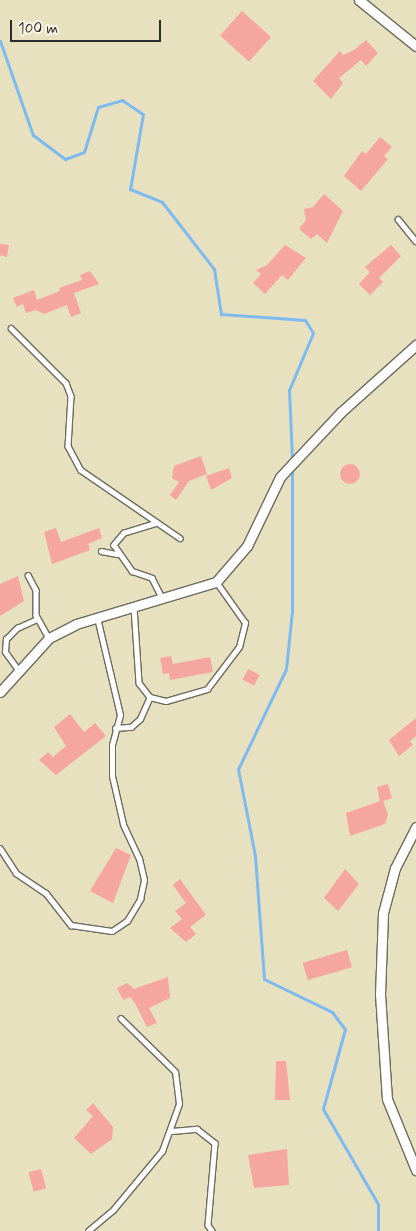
<!DOCTYPE html>
<style>
body{margin:0}
#map{position:relative;width:416px;height:1231px;overflow:hidden;background:#e8e1bf;font-family:Mynerve,sans-serif}
div>[style]{position:absolute}
[style*='--x']{left:calc(var(--x)*1px);top:calc(var(--y)*1px);width:calc(var(--w)*1px);rotate:calc(var(--a)*1deg)}
.stream>*{height:3px;margin:-1.5px;padding:0 1.5px;transform-origin:1.5px;border-radius:1.5px;background:#7dbaf0}
.building>*{inset:0;background:#f5a69e;transform-origin:0 0}
.round{border-radius:50%}
.roads{filter:drop-shadow(1px 0 #6d6b5f) drop-shadow(-1px 0 #6d6b5f) drop-shadow(0 1px #6d6b5f) drop-shadow(0 -1px #6d6b5f)}
.service>*{height:4.5px;margin:-2.25px;padding:0 2.25px;transform-origin:2.25px;border-radius:2.25px;background:#fff}
.minor>*{height:9px;margin:-4.5px;padding:0 4.5px;transform-origin:4.5px;border-radius:4.5px;background:#fff}
span{translate:-50% -50%;white-space:nowrap;text-align:center;line-height:1.15;-webkit-text-stroke:5px #fcf5e5;paint-order:stroke}
.scale{position:absolute;left:10px;top:20px;width:151px;height:22px;box-sizing:border-box;border:2px solid #2b2b2b;border-top:0;padding-left:6px;font-size:15px;line-height:18px;white-space:nowrap;color:#2b2b2b;-webkit-text-stroke:4px #fcf5e5;paint-order:stroke}
</style>
<div id="map">
<div class="stream">
<i style="--x:0;--y:41;--w:100;--a:70.7"></i>
<i style="--x:33;--y:135;--w:40;--a:37"></i>
<i style="--x:65;--y:159;--w:20;--a:-20"></i>
<i style="--x:84;--y:152;--w:47;--a:-72.7"></i>
<i style="--x:98;--y:107;--w:25;--a:-16"></i>
<i style="--x:122;--y:100;--w:25;--a:34"></i>
<i style="--x:143;--y:114;--w:76;--a:99.8"></i>
<i style="--x:130;--y:189;--w:35;--a:22"></i>
<i style="--x:162;--y:202;--w:85;--a:52.2"></i>
<i style="--x:214;--y:269;--w:46;--a:81.2"></i>
<i style="--x:221;--y:314;--w:84;--a:4.1"></i>
<i style="--x:305;--y:320;--w:15;--a:58"></i>
<i style="--x:313;--y:333;--w:62;--a:112.8"></i>
<i style="--x:289;--y:390;--w:70;--a:87.5"></i>
<i style="--x:292;--y:466;--w:145;--a:90"></i>
<i style="--x:292;--y:611;--w:58;--a:95.9"></i>
<i style="--x:286;--y:669;--w:111;--a:115.6"></i>
<i style="--x:238;--y:769;--w:89;--a:78.9"></i>
<i style="--x:255;--y:856;--w:123;--a:85.8"></i>
<i style="--x:264;--y:979;--w:76;--a:25.9"></i>
<i style="--x:332;--y:1012;--w:21;--a:53"></i>
<i style="--x:345;--y:1029;--w:83;--a:105.4"></i>
<i style="--x:323;--y:1109;--w:110;--a:59.9"></i>
<i style="--x:378;--y:1204;--w:27;--a:90"></i>
</div>
<div class="building">
<i style="left:242px;top:11px;width:39px;height:33px;rotate:42deg"></i>
<i style="clip-path:polygon(366px 40px,378px 53px,366px 66px,361px 60px,339px 78px,343px 83px,331px 99px,313px 81px,340px 51px,343px 55px,354px 50px)"></i>
<i style="clip-path:polygon(380px 137px,392px 147px,384px 156px,388px 159px,361px 191px,344px 176px,362px 151px,366px 154px)"></i>
<i style="clip-path:polygon(324px 194px,343px 211px,327px 243px,317px 234px,311px 239px,299px 229px,306px 220px,304px 209px,313px 207px)"></i>
<i style="clip-path:polygon(0 244px,9px 245px,7px 257px,0 255px)"></i>
<i style="clip-path:polygon(285px 245px,306px 258px,288px 280px,282px 275px,265px 294px,253px 283px,261px 274px,256px 270px,267px 265px)"></i>
<i style="clip-path:polygon(391px 245px,401px 256px,379px 278px,383px 282px,370px 295px,359px 284px,370px 272px,365px 267px)"></i>
<i style="clip-path:polygon(90px 271px,99px 284px,74px 293px,81px 313px,71px 317px,67px 305px,44px 314px,36px 310px,26px 313px,23px 304px,17px 307px,13px 298px,34px 290px,37px 300px,60px 291px,59px 288px,82px 280px,80px 275px)"></i>
<i style="clip-path:polygon(201px 456px,207px 474px,189px 481px,176px 500px,170px 495px,179px 482px,172px 478px,174px 466px)"></i>
<i class="round" style="left:340px;top:464px;width:20px;height:20px"></i>
<i style="clip-path:polygon(229px 468px,232px 478px,211px 490px,206px 476px)"></i>
<i style="clip-path:polygon(56px 528px,61px 542px,99px 528px,102px 538px,88px 544px,90px 550px,52px 564px,44px 532px)"></i>
<i style="clip-path:polygon(18px 576px,24px 601px,0 616px,0 584px)"></i>
<i style="clip-path:polygon(171px 656px,173px 664px,210px 657px,213px 672px,170px 680px,169px 673px,163px 674px,160px 658px)"></i>
<i style="left:248px;top:669px;width:13px;height:12px;rotate:27deg"></i>
<i style="clip-path:polygon(70px 714px,84px 732px,95px 723px,106px 736px,56px 775px,39px 760px,48px 752px,53px 757px,66px 746px,54px 727px)"></i>
<i style="clip-path:polygon(416px 718px,416px 736px,410px 741px,413px 745px,399px 756px,389px 740px)"></i>
<i style="clip-path:polygon(388px 784px,392px 798px,383px 801px,388px 815px,385px 824px,350px 836px,346px 813px,380px 801px,377px 787px)"></i>
<i style="clip-path:polygon(116px 848px,131px 855px,113px 903px,90px 891px)"></i>
<i style="clip-path:polygon(345px 869px,359px 884px,338px 911px,324px 898px)"></i>
<i style="clip-path:polygon(180px 879px,206px 915px,190px 927px,196px 934px,186px 942px,170px 928px,182px 919px,175px 911px,186px 903px,173px 885px)"></i>
<i style="left:347px;top:950px;width:18px;height:46px;rotate:74deg"></i>
<i style="clip-path:polygon(168px 977px,170px 998px,149px 1008px,157px 1023px,147px 1027px,135px 1003px,130px 997px,123px 1000px,117px 988px,127px 983px,134px 989px)"></i>
<i style="clip-path:polygon(276px 1061px,286px 1061px,290px 1100px,275px 1100px)"></i>
<i style="clip-path:polygon(93px 1103px,113px 1127px,112px 1139px,91px 1154px,74px 1138px,93px 1116px,86px 1110px)"></i>
<i style="clip-path:polygon(287px 1149px,289px 1185px,254px 1188px,248px 1155px)"></i>
<i style="left:41px;top:1169px;width:20px;height:13px;rotate:75deg"></i>
</div>
<div class="roads">
<div class="service">
<i style="--x:398;--y:219;--w:28;--a:51"></i>
<i style="--x:11;--y:328;--w:78;--a:45"></i>
<i style="--x:66;--y:383;--w:14;--a:69"></i>
<i style="--x:71;--y:396;--w:50;--a:93.4"></i>
<i style="--x:68;--y:446;--w:27;--a:62"></i>
<i style="--x:81;--y:470;--w:120;--a:34.5"></i>
<i style="--x:157;--y:523;--w:34;--a:163"></i>
<i style="--x:124;--y:533;--w:16;--a:130"></i>
<i style="--x:114;--y:545;--w:32;--a:55"></i>
<i style="--x:132;--y:571;--w:21;--a:19"></i>
<i style="--x:152;--y:578;--w:22;--a:63"></i>
<i style="--x:101;--y:551;--w:16;--a:11"></i>
<i style="--x:28;--y:575;--w:17;--a:62"></i>
<i style="--x:36;--y:590;--w:25;--a:90"></i>
<i style="--x:36;--y:615;--w:26;--a:61"></i>
<i style="--x:134;--y:607;--w:76;--a:86.2"></i>
<i style="--x:139;--y:683;--w:18;--a:52"></i>
<i style="--x:150;--y:697;--w:16;--a:14"></i>
<i style="--x:166;--y:701;--w:43;--a:-16.3"></i>
<i style="--x:207;--y:689;--w:53;--a:-52.7"></i>
<i style="--x:239;--y:647;--w:25;--a:-76"></i>
<i style="--x:245;--y:623;--w:50;--a:-125.3"></i>
<i style="--x:18;--y:670;--w:22;--a:-126"></i>
<i style="--x:5;--y:652;--w:13;--a:-86"></i>
<i style="--x:6;--y:639;--w:16;--a:-45"></i>
<i style="--x:17;--y:628;--w:22;--a:-24"></i>
<i style="--x:115;--y:728;--w:16;--a:-4"></i>
<i style="--x:131;--y:727;--w:12;--a:-42"></i>
<i style="--x:140;--y:719;--w:24;--a:-66"></i>
<i style="--x:0;--y:848;--w:30;--a:57"></i>
<i style="--x:16;--y:873;--w:36;--a:34"></i>
<i style="--x:46;--y:893;--w:41;--a:52"></i>
<i style="--x:71;--y:925;--w:41;--a:8.3"></i>
<i style="--x:112;--y:931;--w:18;--a:-34"></i>
<i style="--x:127;--y:921;--w:26;--a:-59"></i>
<i style="--x:140;--y:899;--w:19;--a:-78"></i>
<i style="--x:144;--y:880;--w:22;--a:-103"></i>
<i style="--x:139;--y:859;--w:38;--a:-115"></i>
<i style="--x:123;--y:824;--w:49;--a:-102.9"></i>
<i style="--x:112;--y:776;--w:31;--a:-90"></i>
<i style="--x:112;--y:745;--w:31;--a:-75"></i>
<i style="--x:120;--y:715;--w:100;--a:-103.3"></i>
<i style="--x:172;--y:1131;--w:25;--a:-5"></i>
<i style="--x:197;--y:1129;--w:23;--a:38"></i>
<i style="--x:215;--y:1143;--w:82;--a:94.9"></i>
<i style="--x:208;--y:1225;--w:7;--a:56"></i>
<i style="--x:88;--y:1231;--w:33;--a:-40"></i>
<i style="--x:113;--y:1210;--w:77;--a:-50.3"></i>
<i style="--x:162;--y:1151;--w:50;--a:-70.1"></i>
<i style="--x:179;--y:1104;--w:32;--a:-97"></i>
<i style="--x:175;--y:1072;--w:76;--a:-135.5"></i>
</div>
<div class="minor">
<i style="--x:359;--y:0;--w:73;--a:38.9"></i>
<i style="--x:0;--y:692;--w:73;--a:-47.8"></i>
<i style="--x:49;--y:638;--w:30;--a:-27"></i>
<i style="--x:76;--y:624;--w:146;--a:-16.7"></i>
<i style="--x:216;--y:582;--w:48;--a:-49.3"></i>
<i style="--x:247;--y:546;--w:76;--a:-64.4"></i>
<i style="--x:280;--y:477;--w:89;--a:-46.8"></i>
<i style="--x:341;--y:412;--w:101;--a:-41.8"></i>
<i style="--x:416;--y:827;--w:46;--a:117.1"></i>
<i style="--x:395;--y:868;--w:47;--a:104.9"></i>
<i style="--x:383;--y:913;--w:81;--a:92.1"></i>
<i style="--x:380;--y:994;--w:105;--a:86.2"></i>
<i style="--x:387;--y:1099;--w:77;--a:67.8"></i>
</div>
</div>
<div class="scale">100 m</div>
</div>
